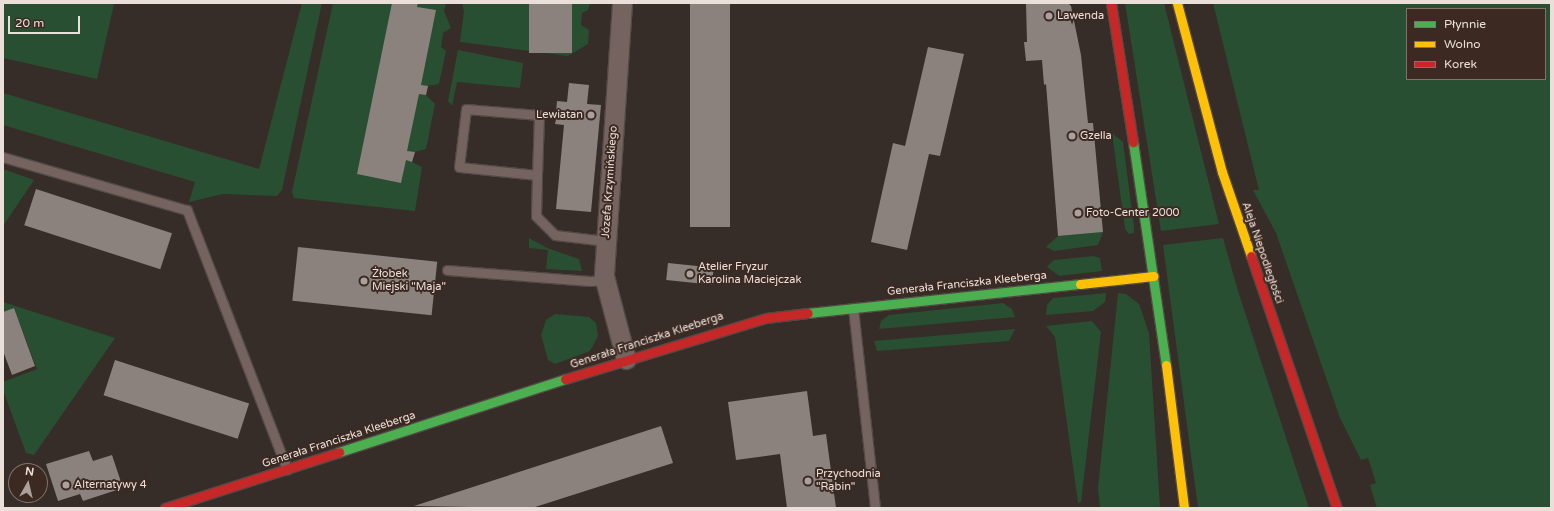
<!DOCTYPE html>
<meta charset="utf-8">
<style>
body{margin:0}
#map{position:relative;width:1554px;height:511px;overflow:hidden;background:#362c28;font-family:"Varela Round",sans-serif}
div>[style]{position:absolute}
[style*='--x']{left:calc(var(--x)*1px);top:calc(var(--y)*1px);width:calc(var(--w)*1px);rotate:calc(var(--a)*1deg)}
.green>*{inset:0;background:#294f32}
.building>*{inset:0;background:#8b827e;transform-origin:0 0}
.roads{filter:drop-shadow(1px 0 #524945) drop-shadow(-1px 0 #524945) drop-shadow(0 1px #524945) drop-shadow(0 -1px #524945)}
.lane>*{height:9px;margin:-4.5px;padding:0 4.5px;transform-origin:4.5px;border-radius:4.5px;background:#75635f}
.street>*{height:19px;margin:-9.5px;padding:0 9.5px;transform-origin:9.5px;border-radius:9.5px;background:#75635f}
.fast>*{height:9px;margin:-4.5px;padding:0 4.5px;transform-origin:4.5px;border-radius:4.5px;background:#4caf50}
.slow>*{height:9px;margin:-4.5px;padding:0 4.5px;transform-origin:4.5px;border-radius:4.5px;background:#ffc107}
.jam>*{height:9px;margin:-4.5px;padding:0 4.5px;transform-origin:4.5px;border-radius:4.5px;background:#c62828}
.dots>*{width:11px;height:11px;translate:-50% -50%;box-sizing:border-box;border:2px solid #3c2a22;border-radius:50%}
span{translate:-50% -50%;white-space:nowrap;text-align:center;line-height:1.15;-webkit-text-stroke:4px #3c2a22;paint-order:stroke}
.poi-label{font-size:11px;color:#ebdfda}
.left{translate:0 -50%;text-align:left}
.right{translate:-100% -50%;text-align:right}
.street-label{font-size:11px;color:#ebdfda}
.frame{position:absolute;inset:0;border:4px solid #ebdfda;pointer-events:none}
.legend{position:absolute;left:1406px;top:8px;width:140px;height:72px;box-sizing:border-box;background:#3c2a22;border:1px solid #82726c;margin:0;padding:5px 7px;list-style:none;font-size:12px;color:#ebdfda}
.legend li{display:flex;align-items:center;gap:8px;height:20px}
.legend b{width:20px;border:1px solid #82726c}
.north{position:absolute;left:8px;top:463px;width:40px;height:40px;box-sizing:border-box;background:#3c2a22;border:1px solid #82726c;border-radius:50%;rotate:8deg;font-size:11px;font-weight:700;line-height:16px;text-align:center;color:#ebdfda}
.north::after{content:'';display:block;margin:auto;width:14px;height:18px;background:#aca09c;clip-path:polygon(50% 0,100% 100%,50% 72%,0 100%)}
.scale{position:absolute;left:8px;top:16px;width:72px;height:18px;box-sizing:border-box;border:2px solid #ebdfda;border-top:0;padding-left:5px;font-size:12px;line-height:14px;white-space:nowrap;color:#ebdfda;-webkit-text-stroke:3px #3c2a22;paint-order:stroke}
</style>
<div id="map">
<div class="green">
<i style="clip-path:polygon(3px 3px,114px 4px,97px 79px,3px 58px)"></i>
<i style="clip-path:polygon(302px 3px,322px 3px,282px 190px,277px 196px,223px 194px,189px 202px,195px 182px,3px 125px,3px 93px,259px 169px)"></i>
<i style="clip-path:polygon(333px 3px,446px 3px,444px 11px,451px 28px,443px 33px,441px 47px,446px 51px,439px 84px,428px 86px,426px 95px,435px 104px,426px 149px,415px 152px,412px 162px,422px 167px,415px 211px,294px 198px,292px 192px)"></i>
<i style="clip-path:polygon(462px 3px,590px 3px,588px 10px,582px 13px,581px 25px,589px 30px,588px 44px,568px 56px,460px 42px,464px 11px)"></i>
<i style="clip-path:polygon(1125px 3px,1164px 3px,1219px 224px,1161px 231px)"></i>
<i style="clip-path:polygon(evenodd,1213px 3px,1551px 3px,1551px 508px,1377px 508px,1370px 485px,1376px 483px,1368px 458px,1361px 460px,1340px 418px,1276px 233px,1253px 190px,1259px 190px,1213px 3px,1407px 9px,1545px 9px,1545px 79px,1407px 79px,1407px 9px)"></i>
<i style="clip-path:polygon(458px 50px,523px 63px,520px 88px,457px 82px,452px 106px,448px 101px)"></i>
<i style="clip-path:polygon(1112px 133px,1123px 142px,1134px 227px,1134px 233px,1129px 234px,1125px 229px)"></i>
<i style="clip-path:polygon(3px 169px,34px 180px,3px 226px)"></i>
<i style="clip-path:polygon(1103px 232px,1098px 245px,1054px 251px,1046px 247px,1058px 236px)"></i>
<i style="clip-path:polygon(529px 238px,547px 248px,579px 259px,582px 271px,546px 269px,548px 250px,529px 248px)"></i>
<i style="clip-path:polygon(1223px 238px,1238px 291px,1309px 508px,1198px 508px,1163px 245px)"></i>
<i style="clip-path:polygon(1093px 256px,1100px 258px,1102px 271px,1059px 276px,1047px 267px,1054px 260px)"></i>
<i style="clip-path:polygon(1106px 293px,1105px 302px,1093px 311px,1046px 315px,1047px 305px,1053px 298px)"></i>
<i style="clip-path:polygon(1118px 293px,1126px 294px,1139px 304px,1149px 333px,1160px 508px,1100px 508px,1098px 488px)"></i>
<i style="clip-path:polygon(3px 302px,115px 338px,34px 455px,26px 453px,3px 390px,3px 382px,37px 369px,14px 308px,3px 312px)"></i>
<i style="clip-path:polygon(1003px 303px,1012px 309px,1015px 317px,879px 329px,881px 321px,889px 315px)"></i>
<i style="clip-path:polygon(555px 314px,589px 317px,596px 323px,598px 336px,590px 351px,555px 364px,548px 360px,541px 335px,546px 320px)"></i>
<i style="clip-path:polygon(1092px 321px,1101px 332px,1081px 502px,1078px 503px,1055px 337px,1046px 326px)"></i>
<i style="clip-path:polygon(1015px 329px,1009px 341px,877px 351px,874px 341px)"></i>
</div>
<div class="building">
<i style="clip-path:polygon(392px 3px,418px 3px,417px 7px,436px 10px,421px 85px,428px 86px,426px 95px,419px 94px,407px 151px,415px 152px,412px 162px,406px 160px,401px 183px,357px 174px)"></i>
<i style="left:529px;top:3px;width:43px;height:50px"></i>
<i style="left:690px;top:3px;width:40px;height:224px"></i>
<i style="clip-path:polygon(1026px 3px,1068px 3px,1071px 6px,1081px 55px,1088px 123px,1093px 123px,1103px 232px,1058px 236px,1046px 84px,1044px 85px,1042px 60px,1026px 61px,1024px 42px,1027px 42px)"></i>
<i style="clip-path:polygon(928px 47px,964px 54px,940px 156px,929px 154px,907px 250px,871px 242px,893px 143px,905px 146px)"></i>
<i style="clip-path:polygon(569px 83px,589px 85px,587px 104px,601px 105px,591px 212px,556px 209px,564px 125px,555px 124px,557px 101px,567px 102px)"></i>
<i style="left:36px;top:189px;width:143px;height:38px;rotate:18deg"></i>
<i style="left:298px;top:247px;width:140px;height:54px;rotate:6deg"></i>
<i style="left:668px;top:263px;width:46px;height:17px;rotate:6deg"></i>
<i style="clip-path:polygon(14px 308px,35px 366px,12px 375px,3px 351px,3px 312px)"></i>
<i style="left:115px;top:360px;width:141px;height:37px;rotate:18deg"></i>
<i style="clip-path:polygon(807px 391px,813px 436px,826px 434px,836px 508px,787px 508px,780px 454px,736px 460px,728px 402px)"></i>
<i style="clip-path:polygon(661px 426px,673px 463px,532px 508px,414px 506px)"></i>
<i style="clip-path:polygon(89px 451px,93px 461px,112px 455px,123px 488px,83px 501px,80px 494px,58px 501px,46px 464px)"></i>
</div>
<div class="roads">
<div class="lane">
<i style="--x:3;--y:157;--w:191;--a:16.1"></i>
<i style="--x:187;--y:210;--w:278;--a:68.9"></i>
<i style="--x:537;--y:175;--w:78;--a:-174.1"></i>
<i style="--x:459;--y:167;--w:58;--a:-83.1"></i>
<i style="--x:466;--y:109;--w:73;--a:4.7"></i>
<i style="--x:539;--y:115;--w:60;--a:91.9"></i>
<i style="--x:537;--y:175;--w:41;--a:91.4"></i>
<i style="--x:536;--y:216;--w:27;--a:45"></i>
<i style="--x:555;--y:235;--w:51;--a:6.7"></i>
<i style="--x:447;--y:270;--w:143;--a:4.4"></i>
<i style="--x:590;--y:281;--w:15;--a:-4"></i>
<i style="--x:853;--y:308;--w:201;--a:83.7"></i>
</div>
<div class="street">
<i style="--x:622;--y:3;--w:274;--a:93.8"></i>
<i style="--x:604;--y:276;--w:86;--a:75.2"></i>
</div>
<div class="fast">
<i style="--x:1133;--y:142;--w:225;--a:81.6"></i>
<i style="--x:808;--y:313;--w:274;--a:-6.1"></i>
<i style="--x:339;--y:452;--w:237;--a:-17.9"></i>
</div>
<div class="slow">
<i style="--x:1177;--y:3;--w:175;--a:75.1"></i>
<i style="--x:1222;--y:172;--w:89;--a:71"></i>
<i style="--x:1080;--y:284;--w:74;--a:-6.2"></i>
<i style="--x:1166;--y:365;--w:144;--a:82.8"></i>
</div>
<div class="jam">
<i style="--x:1111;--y:3;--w:141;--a:81"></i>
<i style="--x:1251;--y:256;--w:266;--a:71.2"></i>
<i style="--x:565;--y:379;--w:210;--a:-16.9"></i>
<i style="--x:766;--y:318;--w:42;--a:-6.8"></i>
<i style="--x:165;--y:508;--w:183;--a:-17.8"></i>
</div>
</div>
<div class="dots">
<i style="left:1049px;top:16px;background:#aca09c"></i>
<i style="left:591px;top:115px;background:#aca09c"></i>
<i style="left:1072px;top:136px;background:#aca09c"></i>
<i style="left:1078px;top:213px;background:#aca09c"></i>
<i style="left:690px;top:274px;background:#aca09c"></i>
<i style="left:364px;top:281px;background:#aca09c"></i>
<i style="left:808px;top:481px;background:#aca09c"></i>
<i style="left:66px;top:485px;background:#aca09c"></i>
</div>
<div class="poi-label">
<span class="left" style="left:1057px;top:16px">Lawenda</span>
<span class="right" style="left:583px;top:115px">Lewiatan</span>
<span class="left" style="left:1080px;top:136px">Gzella</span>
<span class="left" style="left:1086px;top:213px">Foto-Center 2000</span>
<span class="left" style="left:698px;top:274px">Atelier Fryzur<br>Karolina Maciejczak</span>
<span class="left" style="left:372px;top:281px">Żłobek<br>Miejski "Maja"</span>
<span class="left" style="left:816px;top:481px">Przychodnia<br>"Rąbin"</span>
<span class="left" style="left:74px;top:485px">Alternatywy 4</span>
</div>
<div class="street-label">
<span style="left:610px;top:182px;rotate:-86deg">Józefa Krzymińskiego</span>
<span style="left:1262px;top:253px;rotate:71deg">Aleja Niepodległości</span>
<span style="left:967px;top:284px;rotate:-6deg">Generała Franciszka Kleeberga</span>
<span style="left:647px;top:341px;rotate:-18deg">Generała Franciszka Kleeberga</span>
<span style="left:339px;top:440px;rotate:-18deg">Generała Franciszka Kleeberga</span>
</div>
<div class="frame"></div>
<ul class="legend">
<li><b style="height:5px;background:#4caf50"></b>Płynnie</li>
<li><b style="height:5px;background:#ffc107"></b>Wolno</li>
<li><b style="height:5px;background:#c62828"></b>Korek</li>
</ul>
<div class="north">N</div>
<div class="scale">20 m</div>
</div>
